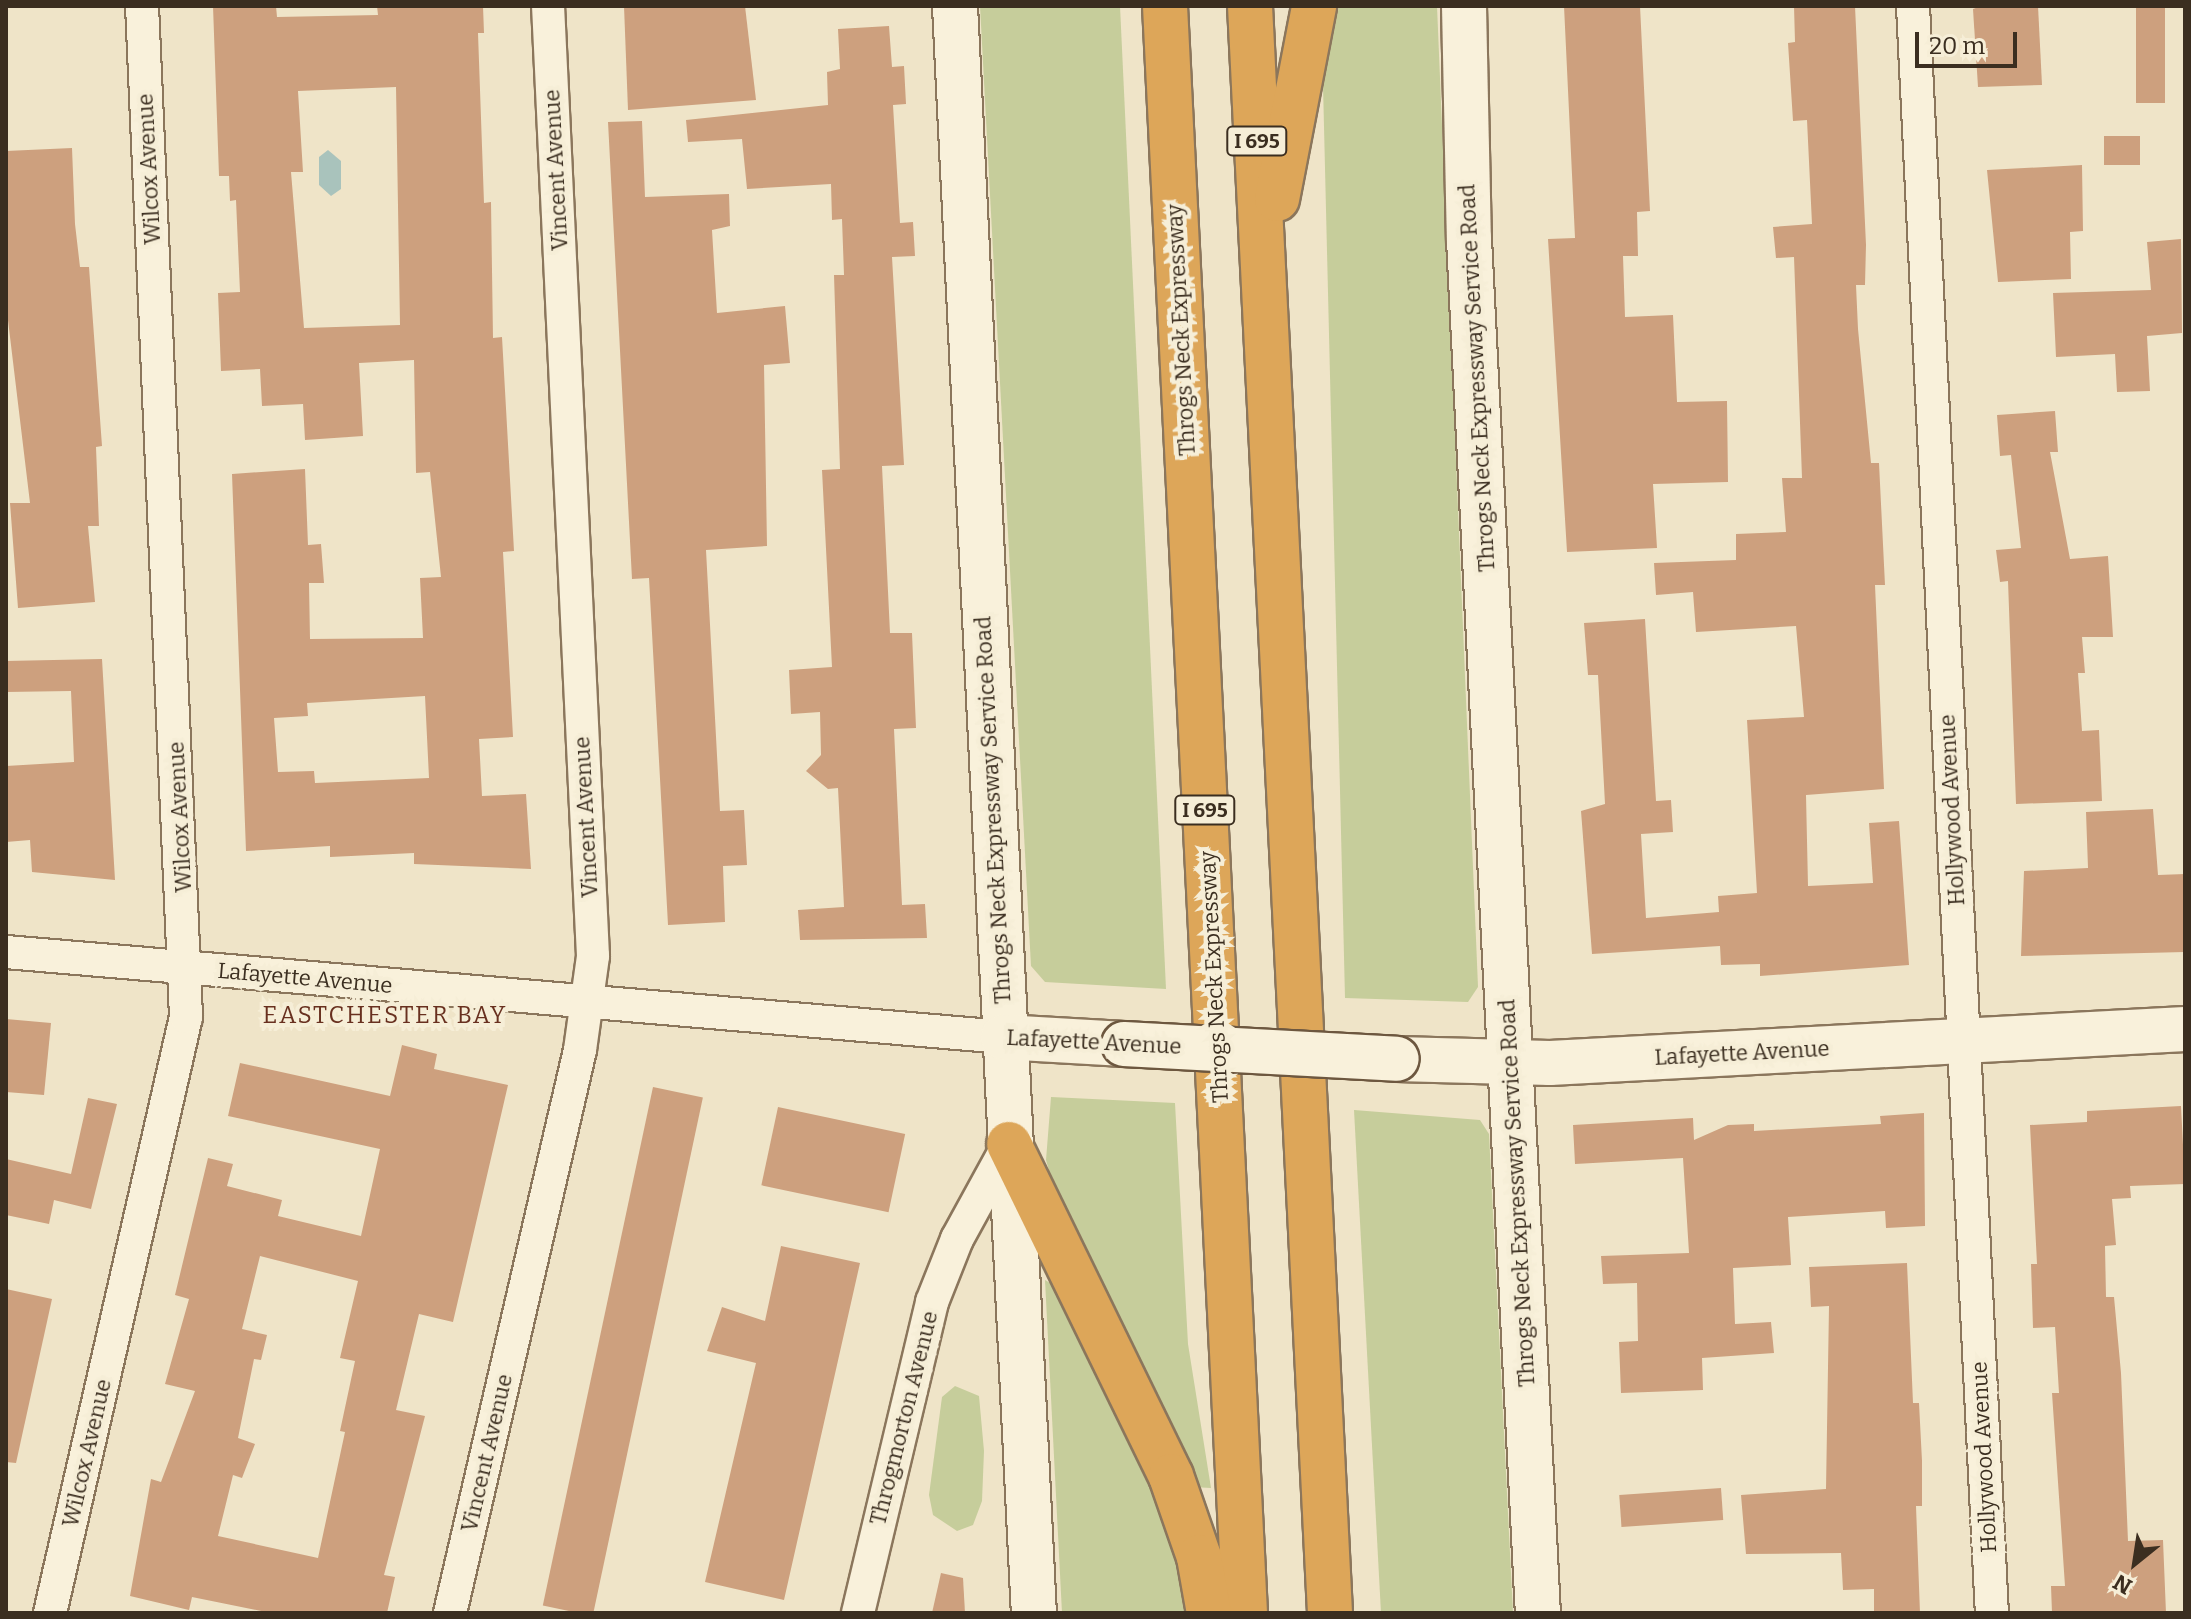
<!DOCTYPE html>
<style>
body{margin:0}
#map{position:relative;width:2191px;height:1619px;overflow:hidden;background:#efe4c8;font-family:Bitter,serif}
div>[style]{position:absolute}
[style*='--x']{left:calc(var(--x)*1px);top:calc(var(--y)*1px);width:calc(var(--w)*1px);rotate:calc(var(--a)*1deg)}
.green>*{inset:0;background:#c6cd9b}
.water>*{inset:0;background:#a9c3bc}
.building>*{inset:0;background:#cda07e;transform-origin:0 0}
.roads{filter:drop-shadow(2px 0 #8b765c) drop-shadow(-2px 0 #8b765c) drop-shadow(0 2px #8b765c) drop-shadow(0 -2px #8b765c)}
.street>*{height:32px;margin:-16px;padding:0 16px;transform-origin:16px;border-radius:16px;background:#f9f1db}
.secondary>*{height:44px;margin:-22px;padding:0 22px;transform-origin:22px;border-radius:22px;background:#f9f1db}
.highway>*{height:44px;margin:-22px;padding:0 22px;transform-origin:22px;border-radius:22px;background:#dda659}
.bridges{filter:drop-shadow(2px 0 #6d573f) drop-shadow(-2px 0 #6d573f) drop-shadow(0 2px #6d573f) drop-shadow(0 -2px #6d573f)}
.secondary-bridge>*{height:44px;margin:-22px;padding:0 22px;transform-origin:22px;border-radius:22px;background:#f9f1db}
span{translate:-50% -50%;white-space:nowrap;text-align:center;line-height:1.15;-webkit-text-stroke:8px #f6eed7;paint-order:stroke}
.shield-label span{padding:2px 6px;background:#f6eed7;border:2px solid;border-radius:6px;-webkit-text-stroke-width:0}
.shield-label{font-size:20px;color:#3b2e20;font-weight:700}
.street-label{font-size:22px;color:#3b2e20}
.neighbourhood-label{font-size:24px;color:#68301f;letter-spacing:2px}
.frame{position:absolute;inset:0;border:8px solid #3b2e20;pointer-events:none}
.north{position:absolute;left:2095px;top:1523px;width:80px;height:80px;-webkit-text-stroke:6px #f6eed7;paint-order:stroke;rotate:210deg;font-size:22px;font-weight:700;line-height:32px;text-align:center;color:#3b2e20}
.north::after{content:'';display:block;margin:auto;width:28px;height:36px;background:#3b2e20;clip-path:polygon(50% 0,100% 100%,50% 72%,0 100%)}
.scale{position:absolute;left:1915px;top:32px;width:102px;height:36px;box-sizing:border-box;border:4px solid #3b2e20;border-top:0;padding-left:10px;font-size:24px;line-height:28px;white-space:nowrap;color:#3b2e20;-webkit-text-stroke:6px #f6eed7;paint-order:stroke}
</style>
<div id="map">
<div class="green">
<i style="clip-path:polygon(980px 6px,1120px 6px,1166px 989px,1045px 982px,1031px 966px)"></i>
<i style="clip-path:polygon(1339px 6px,1437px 6px,1478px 987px,1468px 1002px,1345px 998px,1323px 85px)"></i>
<i style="clip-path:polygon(1051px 1097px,1175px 1103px,1188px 1344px,1211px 1488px,1193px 1487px,1056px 1195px,1046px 1160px)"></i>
<i style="clip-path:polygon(1354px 1110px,1480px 1120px,1489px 1134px,1513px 1613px,1381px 1613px)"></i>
<i style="clip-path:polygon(1045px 1280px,1055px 1286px,1169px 1508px,1188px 1613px,1062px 1613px)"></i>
<i style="clip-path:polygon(955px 1386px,979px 1396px,984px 1451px,982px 1501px,973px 1525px,957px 1531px,933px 1515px,929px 1495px,942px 1397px)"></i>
</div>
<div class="water">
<i style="clip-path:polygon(328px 150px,341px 161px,341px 189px,331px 196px,319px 185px,319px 157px)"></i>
</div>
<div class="building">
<i style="clip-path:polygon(evenodd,213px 6px,276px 6px,277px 17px,378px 15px,377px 6px,483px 6px,484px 33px,478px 33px,484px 203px,491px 202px,493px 338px,502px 337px,514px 551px,503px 552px,513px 737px,479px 739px,482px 796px,526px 794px,531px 869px,414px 864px,414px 853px,330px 857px,330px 846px,246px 851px,232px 474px,305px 469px,308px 545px,321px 544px,324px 583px,309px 583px,310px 639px,423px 638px,420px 578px,441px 577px,430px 472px,416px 473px,414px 360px,359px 363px,363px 436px,305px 440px,303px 404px,262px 406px,260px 369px,221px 371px,218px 293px,240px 292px,236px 200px,230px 201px,229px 176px,219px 176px,213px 6px,396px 87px,400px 325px,304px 328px,291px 172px,303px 172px,298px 91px,396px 87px,213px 6px,425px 696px,429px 778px,315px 783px,314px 771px,278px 772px,274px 718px,308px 716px,307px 703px,425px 696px)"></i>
<i style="clip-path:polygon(624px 6px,745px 6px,756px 100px,628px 110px)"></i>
<i style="clip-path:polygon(1564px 6px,1640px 6px,1650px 211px,1637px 212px,1638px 256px,1623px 256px,1625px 317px,1673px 315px,1677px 402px,1727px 401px,1728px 482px,1653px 484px,1657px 548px,1567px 552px,1548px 239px,1575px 238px)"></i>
<i style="clip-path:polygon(1794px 6px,1855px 6px,1866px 245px,1865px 285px,1856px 285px,1858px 329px,1871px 463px,1879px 463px,1885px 585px,1875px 585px,1884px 789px,1806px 795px,1808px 886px,1873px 883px,1869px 823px,1899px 821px,1909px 965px,1760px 976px,1760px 964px,1721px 965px,1720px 946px,1592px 954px,1581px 811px,1605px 804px,1598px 675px,1588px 675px,1584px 623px,1645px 619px,1656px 801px,1671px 800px,1673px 832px,1641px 834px,1646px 918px,1719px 912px,1718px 896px,1757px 893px,1747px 720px,1804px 717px,1796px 626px,1696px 632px,1693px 592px,1656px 595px,1654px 563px,1736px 560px,1736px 534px,1786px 532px,1782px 478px,1802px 478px,1794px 257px,1776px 258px,1773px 227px,1812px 224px,1807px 120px,1793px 121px,1788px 43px,1795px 42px)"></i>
<i style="clip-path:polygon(1981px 6px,2038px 6px,2042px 85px,1978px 87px,1973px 9px)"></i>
<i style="left:2136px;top:6px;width:29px;height:97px"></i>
<i style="clip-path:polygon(889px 26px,892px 67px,904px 66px,906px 104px,893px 105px,900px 223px,913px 222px,915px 256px,892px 257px,904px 465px,882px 466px,890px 633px,912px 633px,916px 728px,894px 729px,902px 905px,925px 904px,927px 938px,800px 940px,798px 910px,844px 907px,838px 788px,828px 789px,806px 771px,821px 755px,820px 712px,791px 714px,789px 670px,832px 667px,822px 470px,840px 469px,834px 275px,844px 275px,842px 219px,832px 220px,831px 184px,747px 189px,742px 139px,688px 142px,686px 120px,828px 105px,827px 72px,840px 69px,838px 29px)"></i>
<i style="clip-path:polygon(642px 121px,645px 197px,729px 194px,730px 226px,712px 230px,717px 313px,785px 306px,790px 363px,764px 365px,767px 546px,706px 550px,720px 811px,744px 810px,747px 865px,723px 866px,725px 922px,668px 925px,649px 578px,632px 579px,608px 122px)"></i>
<i style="left:2104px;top:136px;width:36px;height:29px"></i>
<i style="clip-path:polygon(72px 148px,75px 224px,80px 267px,89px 267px,102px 446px,96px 447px,99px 526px,88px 526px,95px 602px,18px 608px,10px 503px,30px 503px,7px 312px,6px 151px)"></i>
<i style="clip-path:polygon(2082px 165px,2083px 231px,2070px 232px,2071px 279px,1998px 282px,1987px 170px)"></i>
<i style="clip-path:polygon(2181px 239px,2182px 333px,2147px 336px,2150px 391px,2117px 392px,2115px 354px,2056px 357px,2053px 293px,2151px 290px,2147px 242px)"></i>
<i style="clip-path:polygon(2055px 411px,2058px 452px,2050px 452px,2070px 559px,2108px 556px,2113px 637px,2082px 637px,2085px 673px,2078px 673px,2082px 731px,2099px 730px,2102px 801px,2016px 804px,2008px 581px,2000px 582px,1996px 550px,2021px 548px,2011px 455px,2000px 456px,1997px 415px)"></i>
<i style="clip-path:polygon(102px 659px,115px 880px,32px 872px,30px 840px,6px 842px,6px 766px,74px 762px,71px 691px,6px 692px,6px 661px)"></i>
<i style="clip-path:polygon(2153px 809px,2158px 875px,2185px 874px,2185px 952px,2021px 956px,2024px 871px,2088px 868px,2086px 812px)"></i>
<i style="clip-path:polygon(6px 1019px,51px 1023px,44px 1095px,6px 1092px)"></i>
<i style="clip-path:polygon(evenodd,402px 1045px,437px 1054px,434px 1069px,508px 1085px,453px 1322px,419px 1314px,396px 1410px,425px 1416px,384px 1575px,395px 1577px,387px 1613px,271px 1613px,192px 1597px,189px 1610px,130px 1596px,151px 1479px,161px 1482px,195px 1391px,165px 1384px,189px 1299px,175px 1295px,208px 1158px,233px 1164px,227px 1186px,282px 1200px,278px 1216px,361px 1236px,380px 1149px,228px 1116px,240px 1063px,390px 1096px,402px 1045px,260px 1256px,358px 1281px,340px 1358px,355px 1361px,340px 1431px,345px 1432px,318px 1558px,218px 1536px,233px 1475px,242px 1478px,255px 1444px,238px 1438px,254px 1359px,261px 1360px,267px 1335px,242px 1329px,260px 1256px)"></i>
<i style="left:653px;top:1087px;width:51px;height:530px;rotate:12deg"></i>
<i style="clip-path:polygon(88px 1098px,117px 1104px,91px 1209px,54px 1200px,49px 1224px,6px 1215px,6px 1159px,71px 1174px)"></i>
<i style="clip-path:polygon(2181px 1106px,2185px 1184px,2130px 1186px,2131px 1198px,2112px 1199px,2116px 1245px,2105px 1246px,2106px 1297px,2114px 1297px,2121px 1373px,2128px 1541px,2163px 1540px,2166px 1613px,2052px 1613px,2051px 1586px,2065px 1586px,2052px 1393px,2059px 1393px,2055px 1327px,2033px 1328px,2031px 1264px,2037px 1264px,2030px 1125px,2087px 1122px,2087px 1111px)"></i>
<i style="left:778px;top:1107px;width:130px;height:80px;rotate:12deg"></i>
<i style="clip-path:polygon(1924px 1113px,1925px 1226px,1886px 1228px,1885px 1211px,1788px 1217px,1791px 1265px,1733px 1268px,1735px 1324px,1771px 1322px,1774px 1353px,1702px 1358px,1703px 1390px,1621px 1393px,1619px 1342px,1638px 1341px,1637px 1283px,1603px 1284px,1601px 1256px,1689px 1253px,1683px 1158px,1575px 1164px,1573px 1125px,1693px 1118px,1694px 1140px,1728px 1125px,1754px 1124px,1754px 1131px,1881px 1124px,1880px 1116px)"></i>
<i style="clip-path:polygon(781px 1246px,860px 1263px,784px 1600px,705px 1582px,756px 1363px,707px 1351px,722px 1307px,765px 1321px)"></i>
<i style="clip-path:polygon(1907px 1263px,1913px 1403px,1919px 1403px,1922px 1461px,1922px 1506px,1916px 1506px,1920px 1613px,1874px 1613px,1874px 1589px,1843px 1590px,1841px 1553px,1746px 1554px,1741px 1495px,1826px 1489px,1829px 1306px,1811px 1307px,1809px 1267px)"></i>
<i style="clip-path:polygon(6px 1289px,52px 1299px,16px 1463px,6px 1462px)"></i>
<i style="left:1721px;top:1488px;width:32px;height:102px;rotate:86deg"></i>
<i style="clip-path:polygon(941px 1573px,963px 1578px,965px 1613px,932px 1613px)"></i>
</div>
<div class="roads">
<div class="street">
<i style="--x:1913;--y:6;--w:1609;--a:87.19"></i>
<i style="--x:6;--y:952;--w:1001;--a:4.87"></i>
<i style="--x:50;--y:1613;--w:611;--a:-77.15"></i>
<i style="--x:186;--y:1017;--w:1012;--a:-92.49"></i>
<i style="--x:450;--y:1613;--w:578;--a:-77"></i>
<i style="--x:580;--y:1050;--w:95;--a:-82.1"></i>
<i style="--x:593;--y:956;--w:951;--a:-92.71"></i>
<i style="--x:858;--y:1613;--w:320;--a:-76.6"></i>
<i style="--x:932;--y:1302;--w:68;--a:-68.4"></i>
<i style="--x:957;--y:1239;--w:108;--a:-61.3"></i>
</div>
<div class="secondary">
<i style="--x:955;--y:6;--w:1609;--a:87.19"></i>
<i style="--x:1464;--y:6;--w:233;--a:88.8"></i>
<i style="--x:1469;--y:239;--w:1376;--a:87.13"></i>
<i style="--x:1003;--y:1037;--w:121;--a:3.3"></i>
<i style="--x:1397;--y:1059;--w:153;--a:1.5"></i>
<i style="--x:1550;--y:1063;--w:636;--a:-3.06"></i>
</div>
<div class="highway">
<i style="--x:1165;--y:6;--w:1609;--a:87.15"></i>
<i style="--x:1250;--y:6;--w:1609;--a:87.15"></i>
<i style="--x:1277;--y:199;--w:197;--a:-79.1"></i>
<i style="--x:1009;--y:1144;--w:369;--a:64"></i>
<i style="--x:1171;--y:1476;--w:86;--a:70.9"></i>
<i style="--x:1199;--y:1557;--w:57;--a:79.9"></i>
</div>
</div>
<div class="bridges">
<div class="secondary-bridge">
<i style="--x:1124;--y:1044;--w:273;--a:3.1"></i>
</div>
</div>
<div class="shield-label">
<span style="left:1257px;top:141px">I 695</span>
<span style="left:1205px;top:810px">I 695</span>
</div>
<div class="street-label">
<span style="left:149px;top:169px;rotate:-93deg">Wilcox Avenue</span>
<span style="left:556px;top:170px;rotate:-93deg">Vincent Avenue</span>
<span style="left:1181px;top:330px;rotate:-93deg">Throgs Neck Expressway</span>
<span style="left:1477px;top:378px;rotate:-93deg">Throgs Neck Expressway Service Road</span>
<span style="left:993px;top:810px;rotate:-93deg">Throgs Neck Expressway Service Road</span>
<span style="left:1952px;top:810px;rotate:-93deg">Hollywood Avenue</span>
<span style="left:180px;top:817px;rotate:-93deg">Wilcox Avenue</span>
<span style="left:586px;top:817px;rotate:-93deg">Vincent Avenue</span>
<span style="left:1214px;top:977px;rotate:-93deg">Throgs Neck Expressway</span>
<span style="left:305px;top:978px;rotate:5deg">Lafayette Avenue</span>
<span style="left:1094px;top:1042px;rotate:3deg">Lafayette Avenue</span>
<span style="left:1742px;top:1053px;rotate:-3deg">Lafayette Avenue</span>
<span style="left:1517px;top:1193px;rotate:-93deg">Throgs Neck Expressway Service Road</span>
<span style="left:904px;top:1418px;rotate:-76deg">Throgmorton Avenue</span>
<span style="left:87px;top:1453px;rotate:-77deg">Wilcox Avenue</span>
<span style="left:487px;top:1453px;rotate:-77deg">Vincent Avenue</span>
<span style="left:1984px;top:1457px;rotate:-93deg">Hollywood Avenue</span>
</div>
<div class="neighbourhood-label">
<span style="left:385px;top:1016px">EASTCHESTER BAY</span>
</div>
<div class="frame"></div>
<div class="north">N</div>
<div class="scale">20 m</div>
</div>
